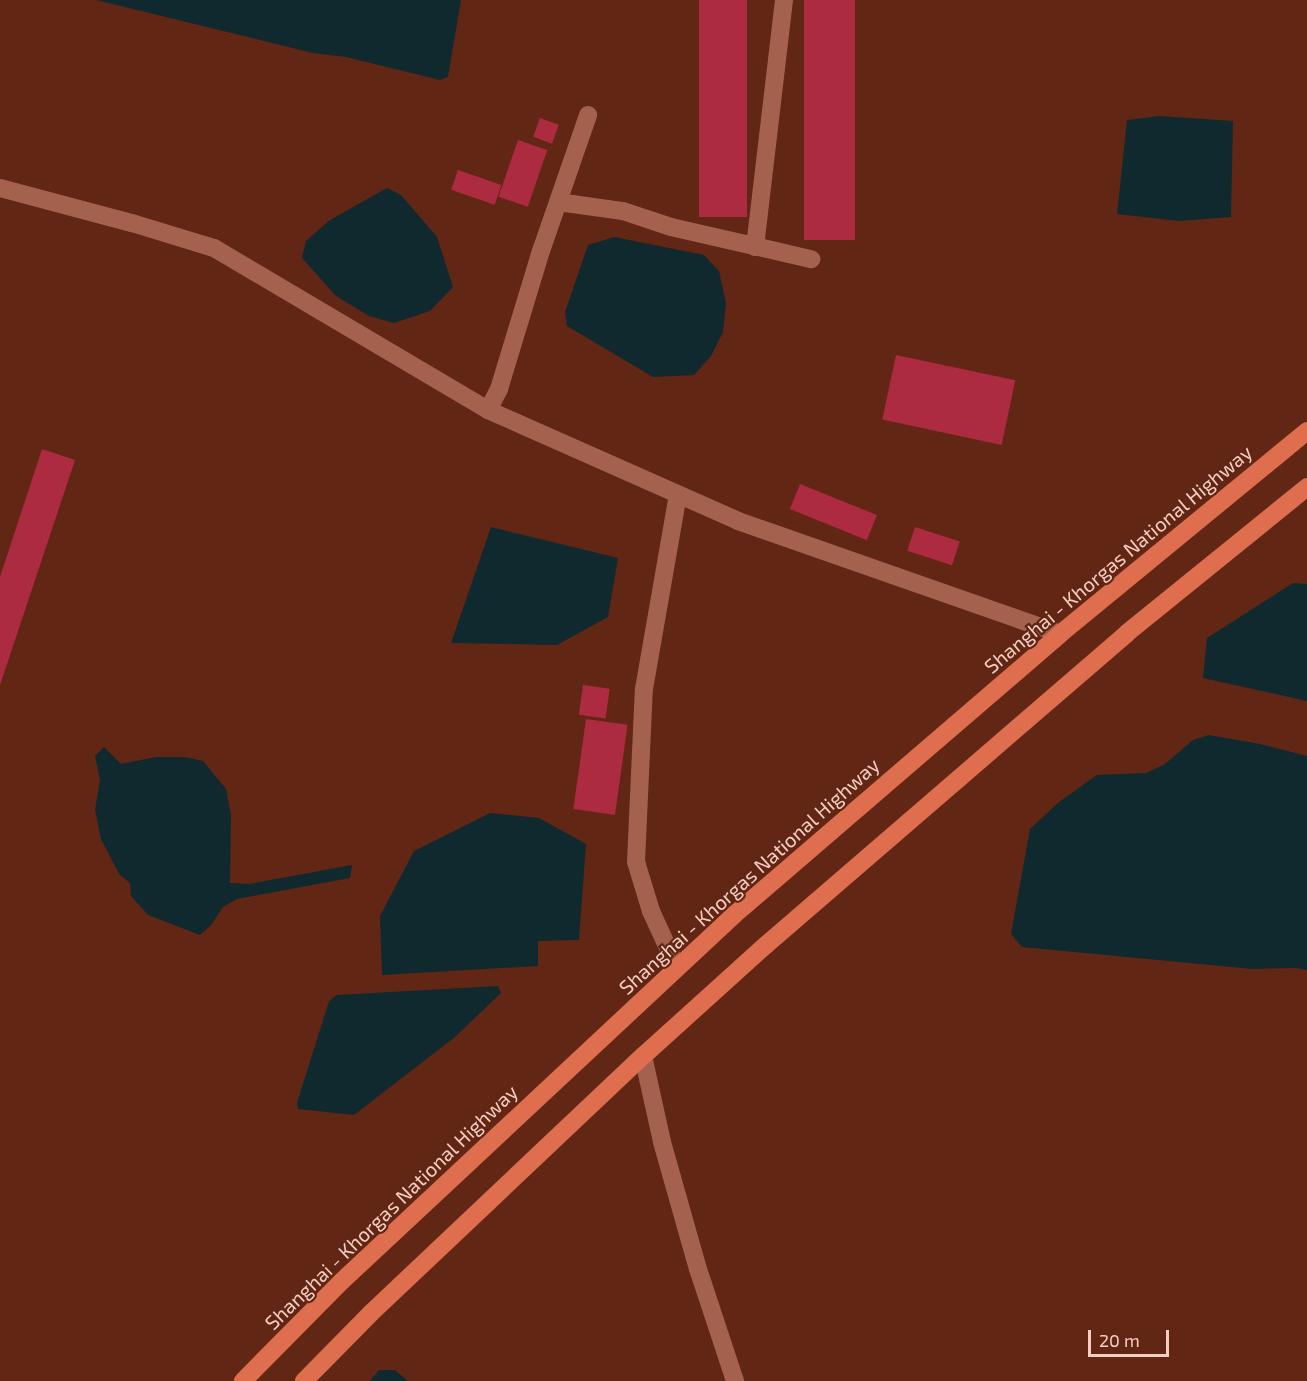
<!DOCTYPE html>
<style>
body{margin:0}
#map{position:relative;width:1307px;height:1381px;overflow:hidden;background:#622614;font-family:"Exo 2",sans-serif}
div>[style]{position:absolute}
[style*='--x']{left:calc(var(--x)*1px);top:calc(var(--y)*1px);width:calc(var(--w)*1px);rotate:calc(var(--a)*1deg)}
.water>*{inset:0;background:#10292f}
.building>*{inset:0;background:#ac2b40;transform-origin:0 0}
.minor>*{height:18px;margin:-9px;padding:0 9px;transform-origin:9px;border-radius:9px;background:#a4614e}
.highway>*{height:18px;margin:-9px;padding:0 9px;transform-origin:9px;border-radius:9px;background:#de6e4e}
span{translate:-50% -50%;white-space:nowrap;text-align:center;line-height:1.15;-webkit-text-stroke:4.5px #622614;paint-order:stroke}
.street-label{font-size:20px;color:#f4cec2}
.scale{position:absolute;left:1088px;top:1330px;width:81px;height:27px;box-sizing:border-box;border:3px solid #f4cec2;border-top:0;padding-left:8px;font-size:18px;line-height:21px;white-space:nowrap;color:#f4cec2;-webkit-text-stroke:4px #622614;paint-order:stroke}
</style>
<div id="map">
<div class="water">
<i style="clip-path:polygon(96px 0,461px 0,448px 77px,440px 80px,346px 57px,313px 53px)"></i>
<i style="clip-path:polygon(1160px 116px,1233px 121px,1231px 217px,1179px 221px,1117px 214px,1127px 120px)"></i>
<i style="clip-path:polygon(387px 188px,401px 195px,437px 237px,453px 287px,430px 311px,394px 323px,369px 316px,336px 296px,302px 258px,306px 241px,330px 220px)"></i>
<i style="clip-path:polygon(614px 237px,704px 255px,719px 271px,726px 303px,723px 332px,711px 356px,694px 375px,653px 377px,567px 326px,565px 312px,588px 245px)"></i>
<i style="clip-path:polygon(491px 527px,618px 558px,608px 617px,557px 645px,451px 643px)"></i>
<i style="clip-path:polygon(1293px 583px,1307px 584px,1307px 701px,1203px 678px,1207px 638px)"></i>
<i style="clip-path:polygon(1209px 735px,1260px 744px,1307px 756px,1307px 970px,1296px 968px,1252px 969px,1022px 947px,1011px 934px,1030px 829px,1059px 802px,1097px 775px,1146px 773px,1165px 764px,1193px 740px)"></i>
<i style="clip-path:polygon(104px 747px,121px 764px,156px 757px,185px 757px,203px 761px,226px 789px,231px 815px,230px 883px,249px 884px,352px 865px,350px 878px,237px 899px,223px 907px,211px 925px,200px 935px,148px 915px,131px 896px,130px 883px,119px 874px,101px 839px,95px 810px,100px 780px,95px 756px)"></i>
<i style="clip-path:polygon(490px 813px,539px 818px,586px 844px,579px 940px,538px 941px,538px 966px,382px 975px,380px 916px,414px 851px)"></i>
<i style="clip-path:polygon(498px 986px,501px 993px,455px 1037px,354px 1115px,298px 1109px,297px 1103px,329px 1001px,337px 995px)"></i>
<i style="clip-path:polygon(379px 1370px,395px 1370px,408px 1381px,370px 1381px)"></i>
</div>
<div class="building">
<i style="left:699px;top:0;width:48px;height:217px"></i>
<i style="left:804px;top:0;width:51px;height:240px"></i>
<i style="left:540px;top:118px;width:20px;height:20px;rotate:20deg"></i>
<i style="left:518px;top:140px;width:31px;height:60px;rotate:19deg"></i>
<i style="left:458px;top:170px;width:46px;height:21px;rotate:19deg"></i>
<i style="left:896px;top:355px;width:122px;height:66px;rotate:12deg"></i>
<i style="clip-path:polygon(42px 449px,75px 460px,0 685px,0 577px)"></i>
<i style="left:800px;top:484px;width:83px;height:27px;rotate:22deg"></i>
<i style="left:915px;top:527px;width:47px;height:25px;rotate:18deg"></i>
<i style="left:583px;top:685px;width:27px;height:30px;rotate:8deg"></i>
<i style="left:586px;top:719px;width:42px;height:91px;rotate:8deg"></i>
</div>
<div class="minor">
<i style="--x:0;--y:188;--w:137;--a:14.9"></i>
<i style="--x:132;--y:223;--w:86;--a:17"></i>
<i style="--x:214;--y:248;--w:318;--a:30.6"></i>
<i style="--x:488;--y:410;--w:274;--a:23.9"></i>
<i style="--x:738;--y:521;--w:341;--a:19.3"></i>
<i style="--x:558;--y:202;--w:66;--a:7.9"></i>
<i style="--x:623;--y:211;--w:51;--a:18.4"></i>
<i style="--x:671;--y:227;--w:144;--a:12.9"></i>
<i style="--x:755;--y:247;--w:249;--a:-83.3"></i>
<i style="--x:488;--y:410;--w:24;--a:-62"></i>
<i style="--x:499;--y:389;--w:144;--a:-73.1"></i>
<i style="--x:541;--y:251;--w:144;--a:-70.9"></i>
<i style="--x:677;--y:968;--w:63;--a:-114.5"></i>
<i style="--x:651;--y:911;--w:51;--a:-107"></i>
<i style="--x:636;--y:862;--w:173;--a:-87.4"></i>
<i style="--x:644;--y:689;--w:197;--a:-80.1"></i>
<i style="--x:643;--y:1056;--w:88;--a:77.5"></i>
<i style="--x:662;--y:1142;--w:132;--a:74.2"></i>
<i style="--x:698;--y:1269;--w:118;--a:71.7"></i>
</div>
<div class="highway">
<i style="--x:243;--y:1381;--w:141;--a:-45.3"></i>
<i style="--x:342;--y:1281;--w:538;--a:-43.04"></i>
<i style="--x:735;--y:914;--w:429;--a:-40.7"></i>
<i style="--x:1060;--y:634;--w:320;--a:-39.4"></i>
<i style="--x:304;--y:1381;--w:95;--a:-45.4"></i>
<i style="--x:371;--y:1313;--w:374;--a:-43.4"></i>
<i style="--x:643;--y:1056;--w:166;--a:-42.1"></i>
<i style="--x:766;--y:945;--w:477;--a:-40.8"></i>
<i style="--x:1127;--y:633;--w:232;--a:-39"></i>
</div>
<div class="street-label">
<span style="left:1118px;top:559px;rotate:-40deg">Shanghai - Khorgas National Highway</span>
<span style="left:749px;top:876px;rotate:-42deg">Shanghai - Khorgas National Highway</span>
<span style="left:391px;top:1207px;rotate:-44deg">Shanghai - Khorgas National Highway</span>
</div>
<div class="scale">20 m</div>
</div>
